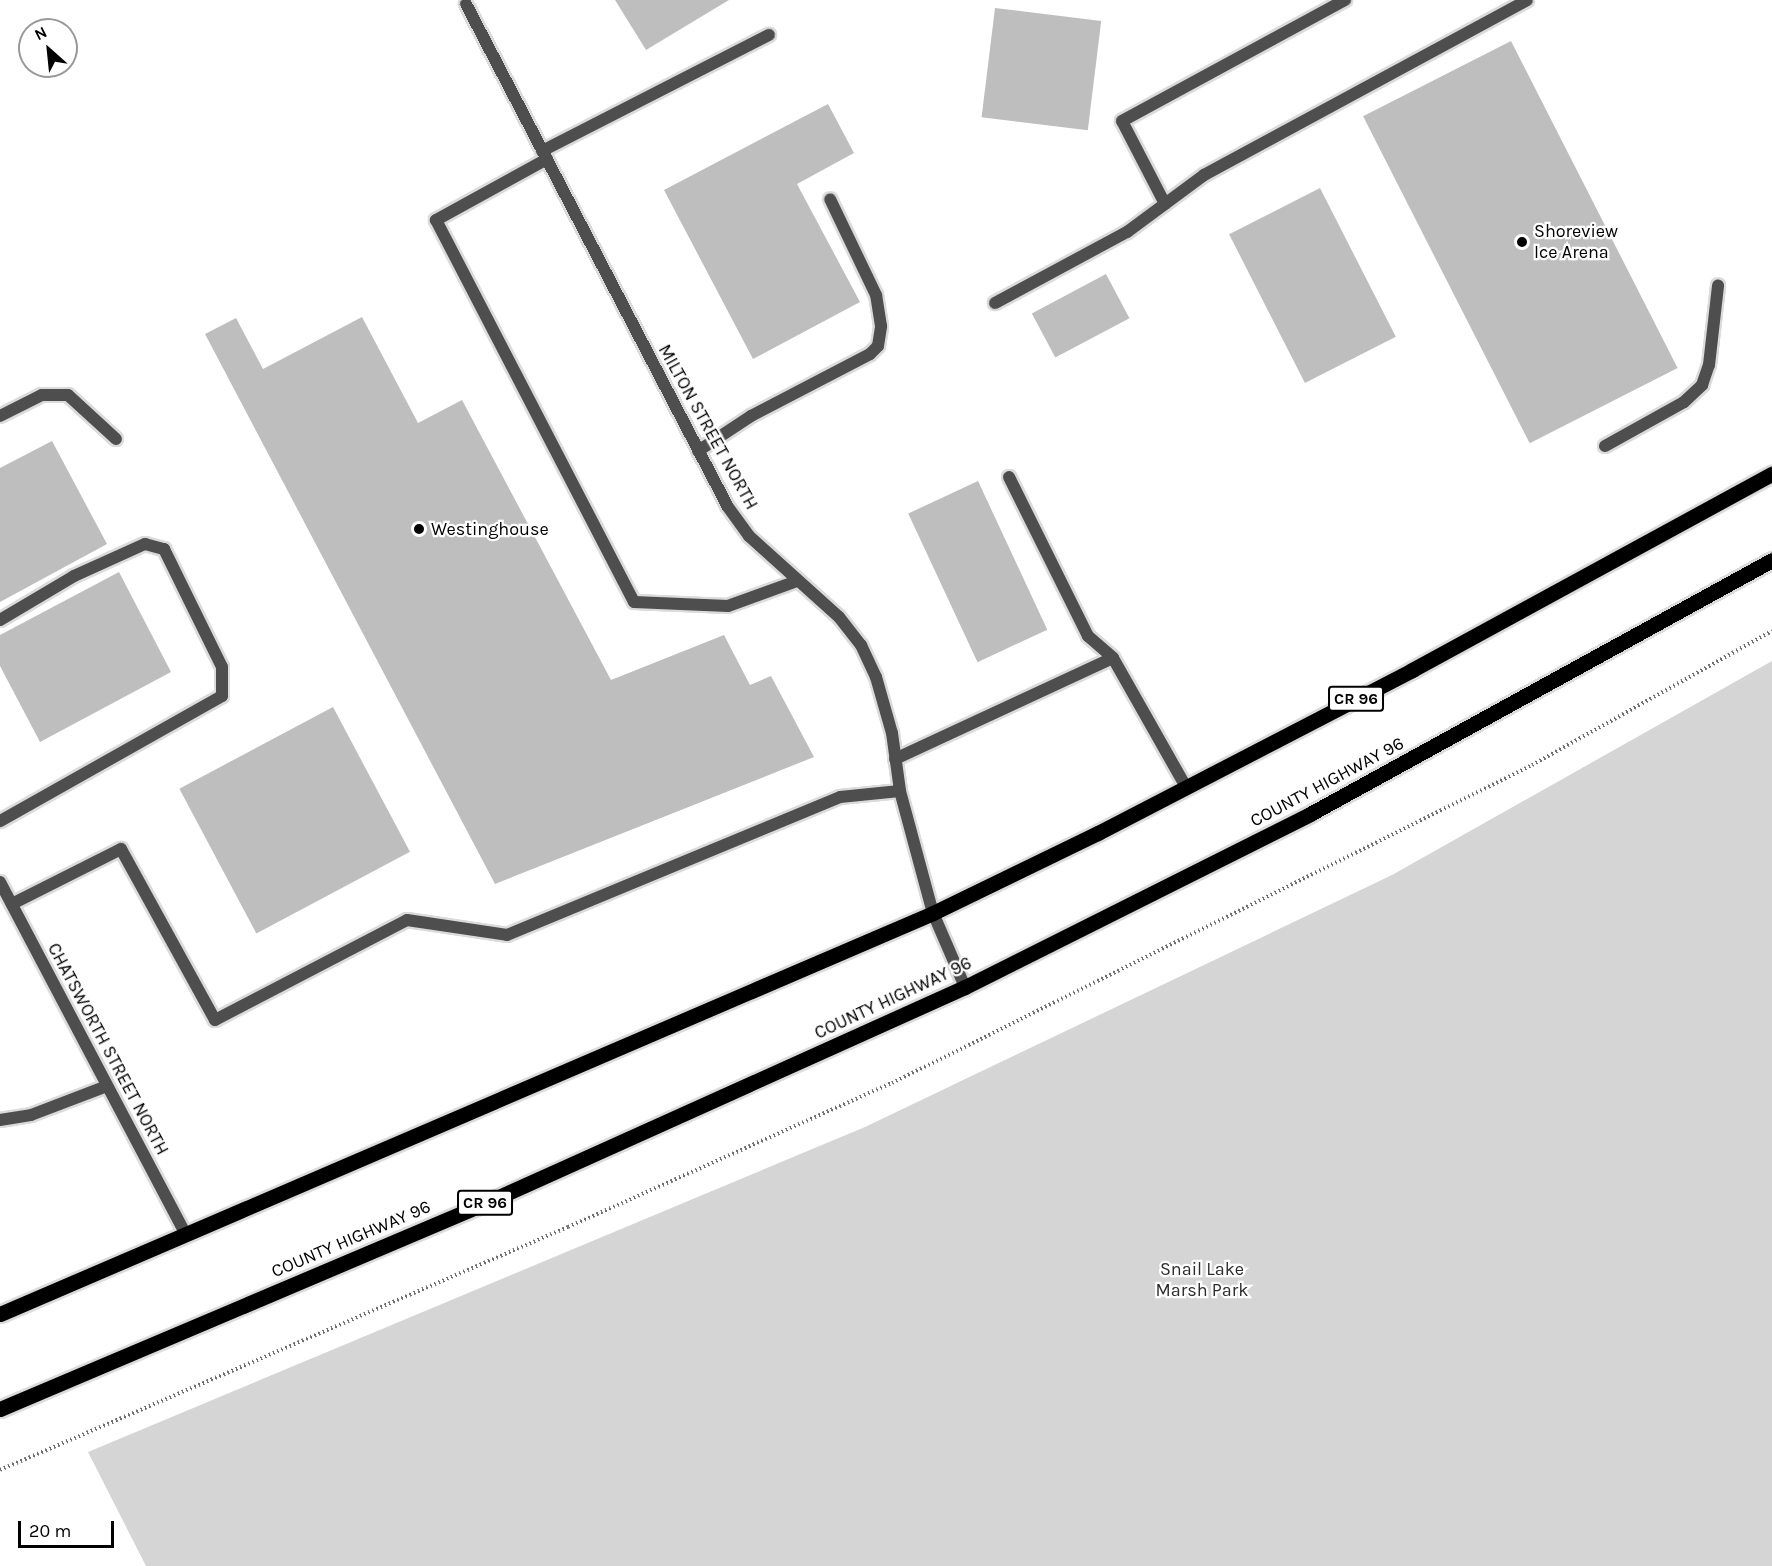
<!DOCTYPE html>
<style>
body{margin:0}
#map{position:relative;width:1772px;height:1566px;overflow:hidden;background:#fff;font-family:Karla,sans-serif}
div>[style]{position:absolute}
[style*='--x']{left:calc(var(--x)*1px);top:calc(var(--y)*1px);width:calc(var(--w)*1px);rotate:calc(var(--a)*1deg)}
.green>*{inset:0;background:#d5d5d5}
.building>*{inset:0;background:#bebebe;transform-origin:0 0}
.path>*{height:4px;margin-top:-2px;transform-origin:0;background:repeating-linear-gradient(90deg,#707070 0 1.5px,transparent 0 4.5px)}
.roads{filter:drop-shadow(2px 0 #dbdbdb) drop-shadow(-2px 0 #dbdbdb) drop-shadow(0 2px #dbdbdb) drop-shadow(0 -2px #dbdbdb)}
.lane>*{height:12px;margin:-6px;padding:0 6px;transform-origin:6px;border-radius:6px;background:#4e4e4e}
.street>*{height:12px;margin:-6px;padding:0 6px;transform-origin:6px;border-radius:6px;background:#4e4e4e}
.primary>*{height:15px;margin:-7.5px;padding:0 7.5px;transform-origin:7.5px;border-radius:7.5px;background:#000}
.dots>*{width:16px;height:16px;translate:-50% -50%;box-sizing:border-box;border:3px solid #fff;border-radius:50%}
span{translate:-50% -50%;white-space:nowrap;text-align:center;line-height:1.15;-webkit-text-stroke:4.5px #fff;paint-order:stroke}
.shield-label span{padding:2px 4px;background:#fff;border:2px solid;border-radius:4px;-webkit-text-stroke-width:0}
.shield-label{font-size:16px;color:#000;font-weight:700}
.poi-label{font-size:18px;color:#000}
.left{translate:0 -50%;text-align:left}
.street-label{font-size:18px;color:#000}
.park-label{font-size:18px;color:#2c2c2c}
.north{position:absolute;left:18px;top:18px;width:60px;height:60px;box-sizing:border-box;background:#fff;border:2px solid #999;border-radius:50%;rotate:333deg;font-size:16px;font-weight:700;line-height:24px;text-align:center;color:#000}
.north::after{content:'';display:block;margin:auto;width:21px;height:27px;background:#000;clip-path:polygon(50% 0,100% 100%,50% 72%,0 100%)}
.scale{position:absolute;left:18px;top:1521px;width:96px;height:27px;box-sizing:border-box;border:3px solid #000;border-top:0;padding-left:8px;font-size:18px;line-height:21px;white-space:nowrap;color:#000;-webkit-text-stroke:4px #fff;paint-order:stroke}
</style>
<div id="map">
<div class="green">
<i style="clip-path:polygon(1772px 661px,1772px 1566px,146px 1566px,88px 1452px,865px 1127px,1392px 875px)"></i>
</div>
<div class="building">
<i style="clip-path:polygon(615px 0,729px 0,646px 50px)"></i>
<i style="left:995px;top:8px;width:107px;height:110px;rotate:7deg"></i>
<i style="left:1511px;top:41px;width:367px;height:166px;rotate:63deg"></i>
<i style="clip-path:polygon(828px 104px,854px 153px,797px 184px,860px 302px,753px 359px,664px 190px)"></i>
<i style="left:1320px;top:188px;width:167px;height:102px;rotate:63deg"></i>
<i style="left:1106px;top:274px;width:50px;height:84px;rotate:62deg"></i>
<i style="clip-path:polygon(362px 317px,418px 423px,462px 400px,611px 680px,724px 635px,750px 685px,771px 676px,814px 757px,495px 884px,205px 334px,236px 318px,263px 369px)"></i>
<i style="clip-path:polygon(52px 441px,107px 544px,0 602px,0 468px)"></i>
<i style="left:978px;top:481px;width:164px;height:77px;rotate:65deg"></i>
<i style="clip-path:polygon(119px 572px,171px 672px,40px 742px,0 666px,0 635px)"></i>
<i style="left:333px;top:707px;width:164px;height:174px;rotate:62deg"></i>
</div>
<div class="path">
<i style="--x:0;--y:1470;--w:618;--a:-23.16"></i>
<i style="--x:568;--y:1227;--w:355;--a:-24"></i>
<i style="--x:892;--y:1083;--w:715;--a:-26.42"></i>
<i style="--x:1532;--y:765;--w:275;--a:-29.2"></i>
</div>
<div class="roads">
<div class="lane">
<i style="--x:542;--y:151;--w:255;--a:-27.1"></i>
<i style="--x:547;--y:159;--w:127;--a:151.2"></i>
<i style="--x:436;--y:220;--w:430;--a:62.6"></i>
<i style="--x:634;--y:602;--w:94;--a:2.4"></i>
<i style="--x:728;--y:606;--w:73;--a:-19.9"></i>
<i style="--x:1165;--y:204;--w:93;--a:-117.4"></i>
<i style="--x:1122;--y:121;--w:254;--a:-28.5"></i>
<i style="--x:995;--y:303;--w:150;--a:-28.3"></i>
<i style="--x:1127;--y:232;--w:96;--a:-36.5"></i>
<i style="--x:1204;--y:175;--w:367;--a:-28.4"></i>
<i style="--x:0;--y:416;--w:47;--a:-26.6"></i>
<i style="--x:42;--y:395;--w:26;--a:0"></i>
<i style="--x:68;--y:395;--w:65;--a:42.5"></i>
<i style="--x:1605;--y:446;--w:90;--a:-29.1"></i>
<i style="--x:1684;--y:402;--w:25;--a:-43"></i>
<i style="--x:1702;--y:385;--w:21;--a:-71"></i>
<i style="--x:1709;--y:365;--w:80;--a:-83.5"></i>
<i style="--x:698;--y:451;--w:64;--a:-33.4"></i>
<i style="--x:751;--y:416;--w:134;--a:-27.5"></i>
<i style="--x:870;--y:354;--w:11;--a:-45"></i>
<i style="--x:878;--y:346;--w:20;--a:-81"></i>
<i style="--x:881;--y:326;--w:31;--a:-99"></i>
<i style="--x:876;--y:295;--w:106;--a:-115.6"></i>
<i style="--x:1009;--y:477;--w:178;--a:63.6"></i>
<i style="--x:1088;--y:636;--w:33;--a:41"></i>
<i style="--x:1113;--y:658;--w:148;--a:60.5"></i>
<i style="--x:0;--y:620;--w:86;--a:-30.7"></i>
<i style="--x:74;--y:576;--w:78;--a:-24.3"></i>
<i style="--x:145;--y:544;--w:20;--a:15"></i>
<i style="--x:164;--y:549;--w:131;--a:63.8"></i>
<i style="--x:222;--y:667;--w:29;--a:90"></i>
<i style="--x:222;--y:696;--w:255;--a:150.6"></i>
<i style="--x:895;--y:759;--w:240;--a:-24.9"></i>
<i style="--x:12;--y:904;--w:122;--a:-26.8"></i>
<i style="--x:121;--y:849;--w:195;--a:61.2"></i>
<i style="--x:215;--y:1020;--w:216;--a:-27.5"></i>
<i style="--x:407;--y:920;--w:101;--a:8.5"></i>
<i style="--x:507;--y:935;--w:360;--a:-22.5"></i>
<i style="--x:840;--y:797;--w:60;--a:-5.7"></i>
<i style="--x:0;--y:1120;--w:31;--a:-9"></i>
<i style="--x:31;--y:1115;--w:81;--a:-20.9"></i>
</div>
<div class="street">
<i style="--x:466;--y:4;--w:567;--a:62.49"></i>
<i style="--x:728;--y:507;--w:36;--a:54"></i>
<i style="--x:749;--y:536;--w:121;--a:42"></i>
<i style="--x:839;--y:617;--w:36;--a:52"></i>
<i style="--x:861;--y:645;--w:35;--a:65"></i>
<i style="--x:876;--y:677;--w:58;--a:74.1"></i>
<i style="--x:892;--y:733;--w:59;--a:82.1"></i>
<i style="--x:900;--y:791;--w:126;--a:74.9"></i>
<i style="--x:933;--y:913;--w:81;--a:66.6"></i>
<i style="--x:0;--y:882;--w:397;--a:62.2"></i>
</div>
<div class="primary">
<i style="--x:0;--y:1314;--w:1016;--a:-23.26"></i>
<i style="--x:933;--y:913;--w:183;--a:-25.9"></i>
<i style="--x:1098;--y:833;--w:354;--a:-27.4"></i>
<i style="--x:1412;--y:670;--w:410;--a:-28.6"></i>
<i style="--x:0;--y:1409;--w:522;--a:-22.98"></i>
<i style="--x:481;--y:1205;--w:531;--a:-24.25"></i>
<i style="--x:965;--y:987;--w:386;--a:-26.6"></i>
<i style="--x:1310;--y:814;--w:527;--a:-28.8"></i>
</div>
</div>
<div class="dots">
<i style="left:1522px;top:242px;background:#000"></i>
<i style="left:419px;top:529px;background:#000"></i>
</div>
<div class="shield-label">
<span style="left:1356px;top:699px">CR 96</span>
<span style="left:485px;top:1203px">CR 96</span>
</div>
<div class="poi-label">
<span class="left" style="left:1534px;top:242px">Shoreview<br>Ice Arena</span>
<span class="left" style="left:431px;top:529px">Westinghouse</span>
</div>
<div class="street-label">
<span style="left:708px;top:427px;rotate:61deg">MILTON STREET NORTH</span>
<span style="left:1327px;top:782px;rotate:-28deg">COUNTY HIGHWAY 96</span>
<span style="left:893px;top:998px;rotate:-25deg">COUNTY HIGHWAY 96</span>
<span style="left:108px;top:1049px;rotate:62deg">CHATSWORTH STREET NORTH</span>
<span style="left:351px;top:1239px;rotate:-23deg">COUNTY HIGHWAY 96</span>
</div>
<div class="park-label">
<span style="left:1202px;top:1280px">Snail Lake<br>Marsh Park</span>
</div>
<div class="north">N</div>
<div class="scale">20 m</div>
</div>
